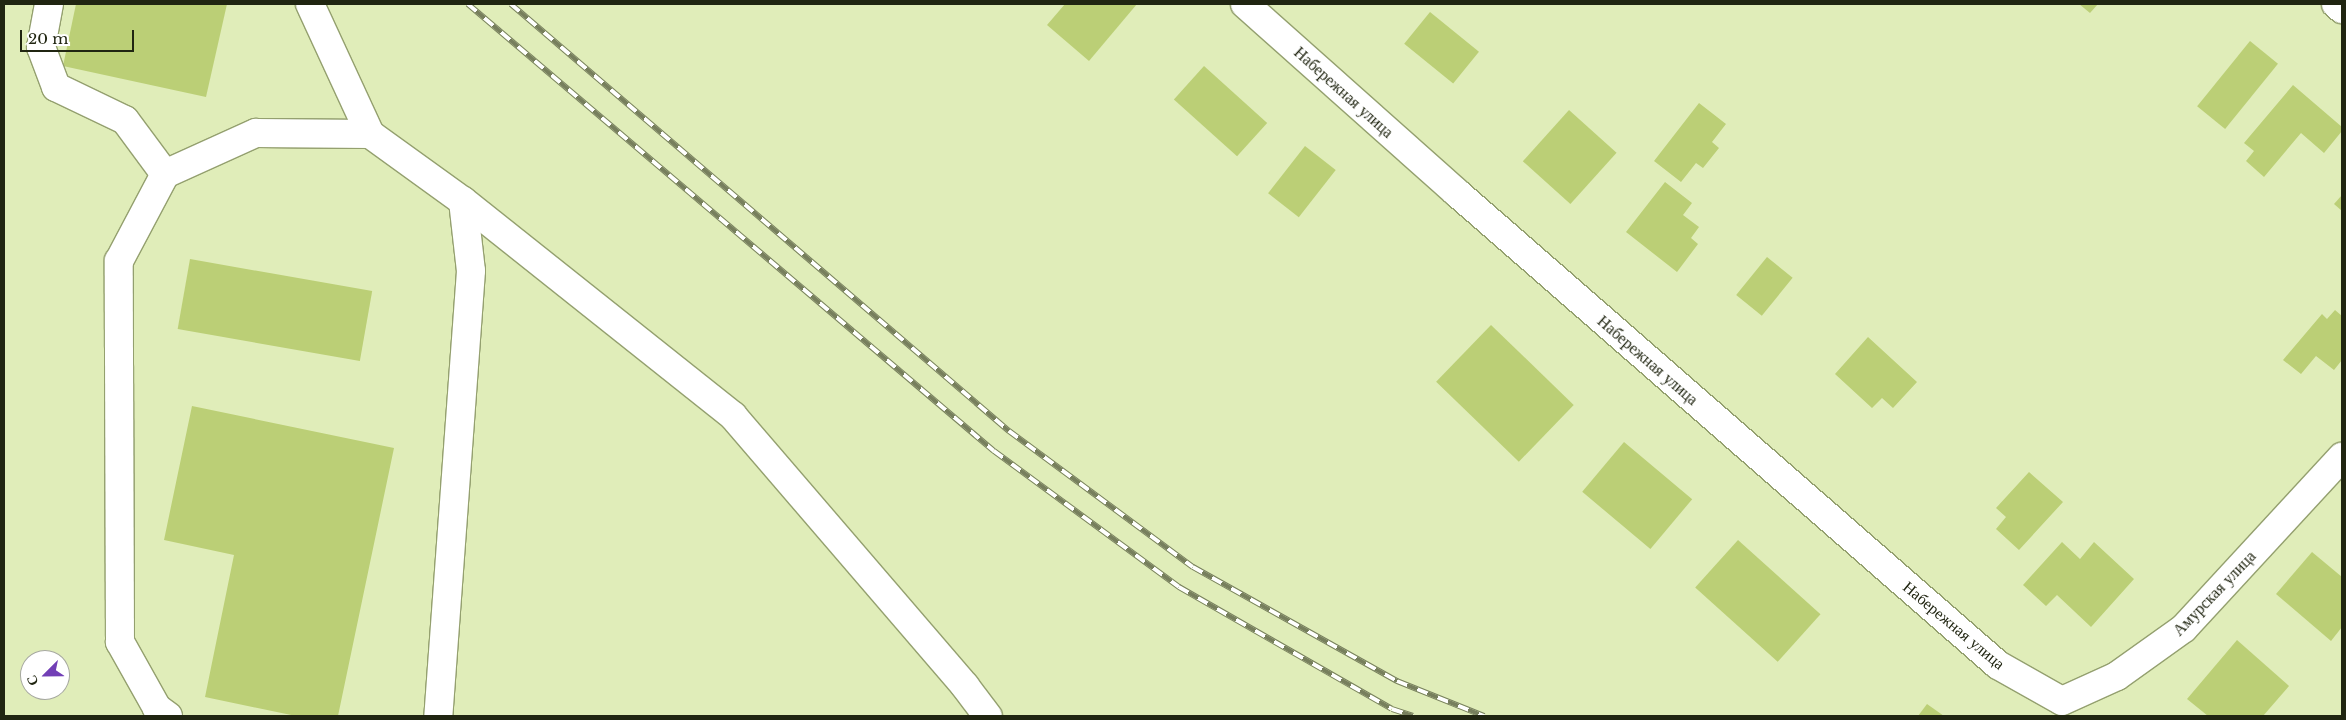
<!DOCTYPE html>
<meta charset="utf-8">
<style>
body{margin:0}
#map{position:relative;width:2346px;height:720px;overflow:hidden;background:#e0edb9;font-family:"Libre Baskerville",serif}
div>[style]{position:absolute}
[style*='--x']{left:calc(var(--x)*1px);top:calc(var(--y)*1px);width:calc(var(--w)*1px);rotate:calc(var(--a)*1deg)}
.building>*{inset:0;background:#bbcf76;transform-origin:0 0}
.roads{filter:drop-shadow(1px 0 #94a06f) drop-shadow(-1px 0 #94a06f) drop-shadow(0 1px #94a06f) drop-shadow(0 -1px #94a06f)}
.minor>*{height:28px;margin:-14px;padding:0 14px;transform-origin:14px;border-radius:14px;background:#fff}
.rail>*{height:5.5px;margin-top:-2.75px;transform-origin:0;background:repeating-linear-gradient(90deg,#fff 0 11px,#777f5d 0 22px);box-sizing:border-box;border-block:1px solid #777f5d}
span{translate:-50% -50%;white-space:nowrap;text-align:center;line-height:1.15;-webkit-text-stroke:4px #fff;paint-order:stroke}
.street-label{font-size:16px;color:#202511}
.frame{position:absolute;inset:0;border:5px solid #202511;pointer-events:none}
.north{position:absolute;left:20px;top:650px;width:50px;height:50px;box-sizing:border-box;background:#fff;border:1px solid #a6a8a0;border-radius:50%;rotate:247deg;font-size:14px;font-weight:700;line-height:20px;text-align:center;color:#202511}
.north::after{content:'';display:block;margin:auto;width:18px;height:22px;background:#723fb6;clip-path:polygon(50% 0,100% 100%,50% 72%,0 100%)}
.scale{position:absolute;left:20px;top:30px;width:114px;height:22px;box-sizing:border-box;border:2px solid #202511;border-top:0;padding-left:6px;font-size:15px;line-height:18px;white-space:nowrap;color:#202511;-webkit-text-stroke:4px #fff;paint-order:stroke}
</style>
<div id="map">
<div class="building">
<i style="clip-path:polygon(76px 4px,227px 4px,206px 97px,63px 66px)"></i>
<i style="clip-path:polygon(1065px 4px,1137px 4px,1089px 61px,1047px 25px)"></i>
<i style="clip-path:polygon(2079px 4px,2098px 4px,2090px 13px)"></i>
<i style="left:1430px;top:12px;width:63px;height:41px;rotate:39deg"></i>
<i style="left:2250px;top:41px;width:36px;height:84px;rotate:39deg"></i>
<i style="left:1204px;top:66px;width:85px;height:45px;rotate:42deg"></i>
<i style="clip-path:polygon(2293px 85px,2342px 127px,2342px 131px,2324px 153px,2301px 133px,2264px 177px,2246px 161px,2254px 151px,2244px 143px)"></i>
<i style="clip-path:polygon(1699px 103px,1726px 124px,1712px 142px,1719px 148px,1703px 168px,1696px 163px,1681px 182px,1654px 161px)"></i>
<i style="left:1569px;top:110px;width:64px;height:69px;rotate:42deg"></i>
<i style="left:1305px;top:146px;width:39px;height:60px;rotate:38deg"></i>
<i style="clip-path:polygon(1665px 182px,1692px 203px,1683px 215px,1699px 227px,1691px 238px,1698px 244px,1677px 272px,1626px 232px)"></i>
<i style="clip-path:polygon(2342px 195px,2342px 211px,2334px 204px)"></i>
<i style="left:1767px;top:257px;width:33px;height:49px;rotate:39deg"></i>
<i style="left:190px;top:259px;width:185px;height:71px;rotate:10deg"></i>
<i style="clip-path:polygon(2335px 310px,2342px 316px,2342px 360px,2334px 370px,2316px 356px,2301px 374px,2283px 360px,2322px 314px,2327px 319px)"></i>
<i style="left:1491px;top:325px;width:115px;height:79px;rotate:44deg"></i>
<i style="clip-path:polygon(1868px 337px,1917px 382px,1893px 408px,1882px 398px,1872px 408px,1835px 374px)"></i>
<i style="clip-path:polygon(192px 406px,394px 448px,338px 716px,296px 716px,205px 697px,234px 555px,164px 540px)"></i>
<i style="left:1624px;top:442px;width:89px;height:65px;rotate:40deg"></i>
<i style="clip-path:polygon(2029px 472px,2063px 502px,2019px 550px,1996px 529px,2006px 517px,1996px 508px)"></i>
<i style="left:1738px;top:540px;width:111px;height:64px;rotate:42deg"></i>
<i style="clip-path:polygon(2062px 542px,2080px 559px,2094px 542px,2134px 579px,2091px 627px,2057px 595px,2046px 606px,2023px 585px)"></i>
<i style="clip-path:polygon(2312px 552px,2342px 577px,2342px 627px,2331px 641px,2276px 594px)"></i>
<i style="clip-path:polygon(2237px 640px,2289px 686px,2263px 716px,2208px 716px,2187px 699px)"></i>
<i style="clip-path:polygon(1927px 704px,1944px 716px,1918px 716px)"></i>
</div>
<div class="roads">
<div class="minor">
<i style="--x:49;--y:4;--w:44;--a:100.5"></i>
<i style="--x:41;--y:47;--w:43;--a:69.4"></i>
<i style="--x:56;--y:87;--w:76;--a:25.6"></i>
<i style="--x:125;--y:120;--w:67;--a:53.5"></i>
<i style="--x:310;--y:4;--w:143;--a:65.2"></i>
<i style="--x:1245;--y:4;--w:283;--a:41.7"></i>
<i style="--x:1456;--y:192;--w:719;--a:41.11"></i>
<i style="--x:1998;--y:665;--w:73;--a:29.4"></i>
<i style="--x:2062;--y:701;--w:60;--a:-24.4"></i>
<i style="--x:2117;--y:676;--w:82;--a:-35.6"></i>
<i style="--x:2184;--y:628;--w:233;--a:-47.3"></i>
<i style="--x:2336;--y:4;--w:8;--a:40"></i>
<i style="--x:463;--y:201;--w:345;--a:38.5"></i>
<i style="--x:733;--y:416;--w:356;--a:49.3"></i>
<i style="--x:965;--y:686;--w:38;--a:53"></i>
<i style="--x:168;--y:716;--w:14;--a:-144"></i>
<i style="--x:157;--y:708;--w:76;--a:-119.3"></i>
<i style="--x:120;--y:642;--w:381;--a:-90.2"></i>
<i style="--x:119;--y:261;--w:98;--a:-62.1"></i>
<i style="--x:165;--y:174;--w:100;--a:-24.3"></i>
<i style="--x:256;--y:133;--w:114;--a:0.5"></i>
<i style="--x:370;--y:134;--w:115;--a:35.8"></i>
<i style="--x:463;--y:201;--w:70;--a:83.5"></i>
<i style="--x:471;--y:271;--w:446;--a:94.2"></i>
</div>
</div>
<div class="rail">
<i style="--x:468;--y:4;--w:690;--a:40.36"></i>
<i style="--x:994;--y:451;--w:230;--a:36.3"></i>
<i style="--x:1179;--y:587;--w:245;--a:29.8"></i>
<i style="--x:1392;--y:709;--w:22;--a:18"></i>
<i style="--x:511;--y:4;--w:656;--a:40.61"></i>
<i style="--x:1009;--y:431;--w:229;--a:36.5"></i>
<i style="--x:1193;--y:567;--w:234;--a:29.2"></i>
<i style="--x:1397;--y:681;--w:94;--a:21.9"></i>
</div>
<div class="street-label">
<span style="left:1344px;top:92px;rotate:42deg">Набережная улица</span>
<span style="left:1648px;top:360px;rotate:41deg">Набережная улица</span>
<span style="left:2214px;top:593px;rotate:-46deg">Амурская улица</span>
<span style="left:1954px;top:625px;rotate:40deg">Набережная улица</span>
</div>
<div class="frame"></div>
<div class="north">С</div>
<div class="scale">20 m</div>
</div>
